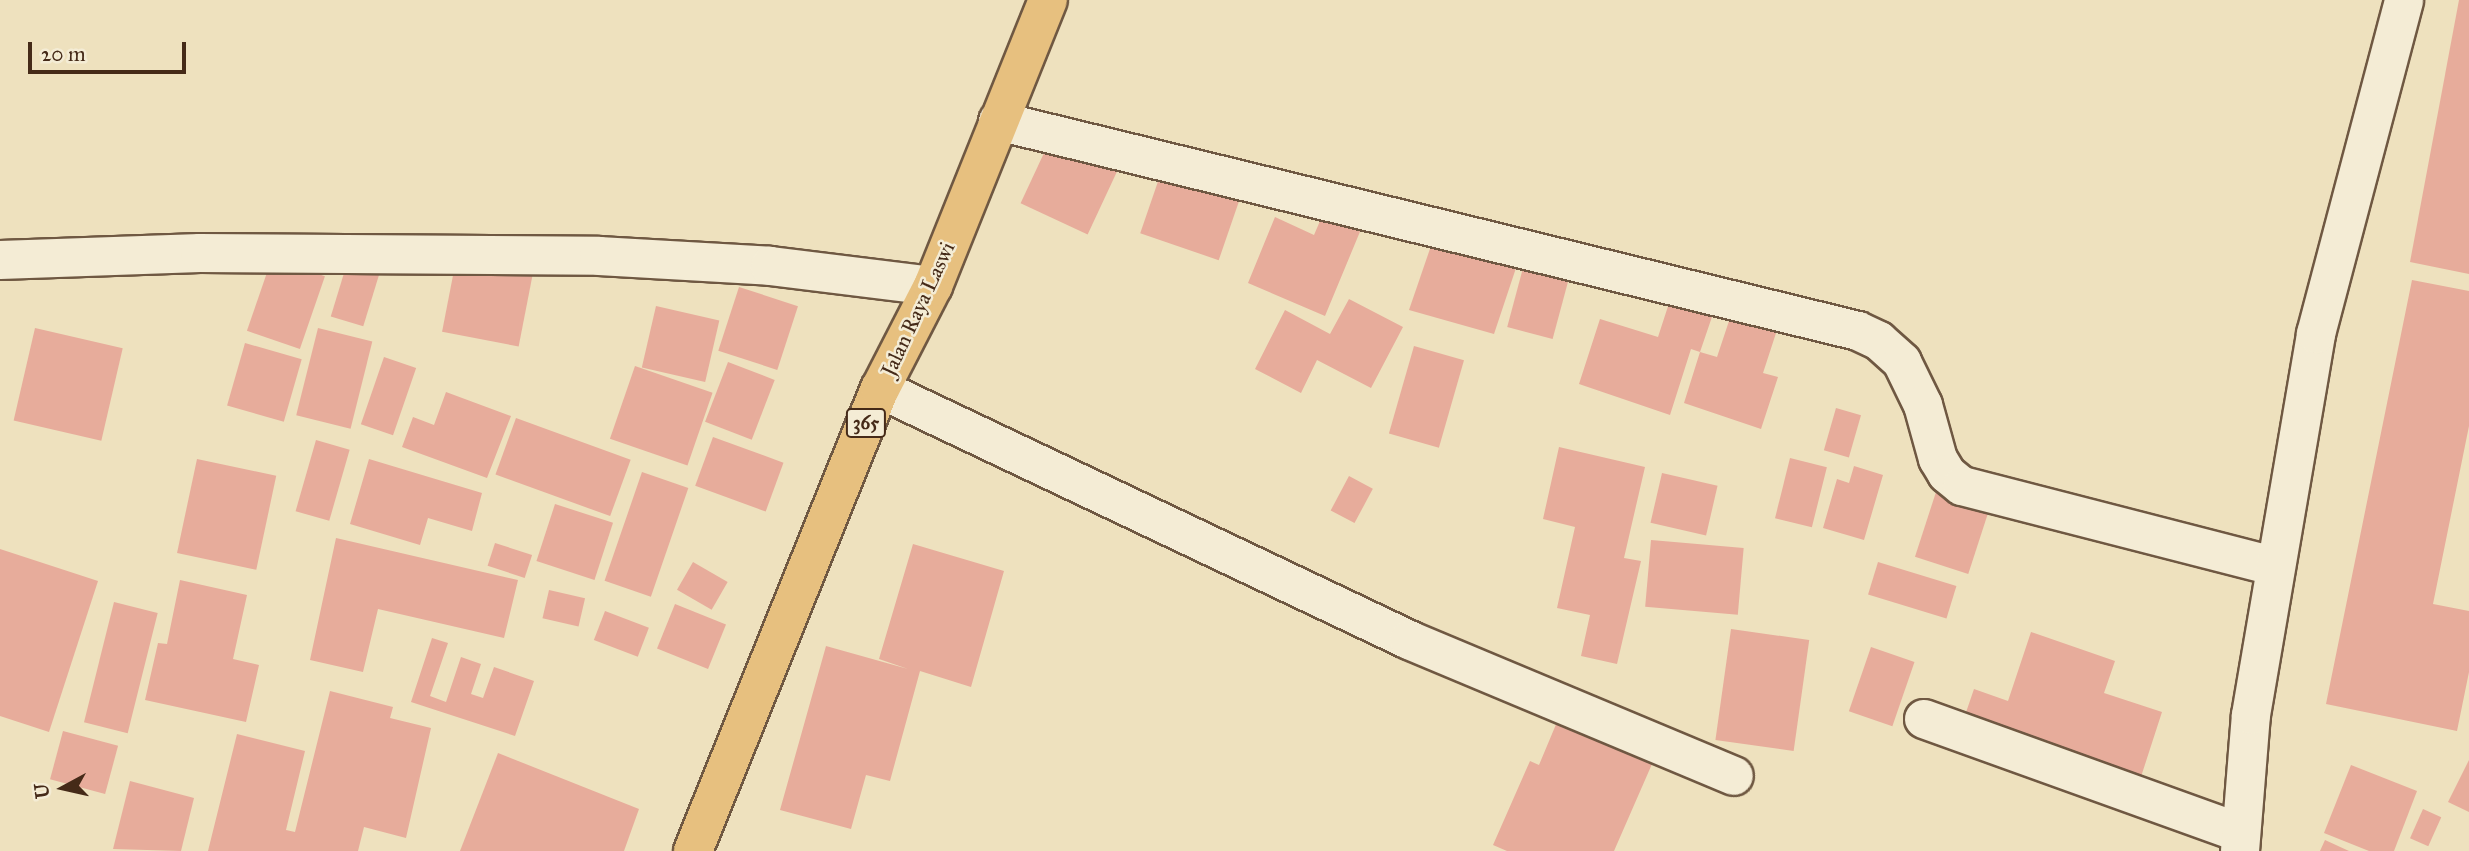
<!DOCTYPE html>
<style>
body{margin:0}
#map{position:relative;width:2469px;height:851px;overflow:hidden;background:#eee1be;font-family:"IM FELL Great Primer",serif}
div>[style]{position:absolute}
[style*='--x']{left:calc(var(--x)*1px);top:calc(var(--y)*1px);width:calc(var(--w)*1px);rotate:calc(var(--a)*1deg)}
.building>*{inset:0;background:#e7ac9b;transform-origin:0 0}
.roads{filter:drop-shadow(2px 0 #6f5842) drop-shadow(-2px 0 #6f5842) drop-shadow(0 2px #6f5842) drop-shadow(0 -2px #6f5842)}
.minor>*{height:38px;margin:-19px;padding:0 19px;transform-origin:19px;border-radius:19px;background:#f4ecd5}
.primary>*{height:38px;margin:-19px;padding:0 19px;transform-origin:19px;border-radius:19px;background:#e7c07f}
span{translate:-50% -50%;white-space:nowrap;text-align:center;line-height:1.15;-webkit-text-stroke:5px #f4ecd5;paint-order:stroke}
.shield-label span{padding:2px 5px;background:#f4ecd5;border:2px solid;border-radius:5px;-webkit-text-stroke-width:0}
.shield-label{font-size:19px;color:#452a18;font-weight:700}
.street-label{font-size:21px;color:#452a18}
.north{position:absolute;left:28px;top:753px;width:70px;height:70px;-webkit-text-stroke:5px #f4ecd5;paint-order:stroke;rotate:262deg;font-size:19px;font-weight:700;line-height:28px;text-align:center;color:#452a18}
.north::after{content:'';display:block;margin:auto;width:24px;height:32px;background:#452a18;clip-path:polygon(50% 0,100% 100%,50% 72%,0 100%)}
.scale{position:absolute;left:28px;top:42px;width:158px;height:32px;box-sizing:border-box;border:4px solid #452a18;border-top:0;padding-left:9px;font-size:21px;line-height:24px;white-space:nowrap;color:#452a18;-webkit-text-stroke:5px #f4ecd5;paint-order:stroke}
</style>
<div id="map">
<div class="building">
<i style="clip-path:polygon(2459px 0,2469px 0,2469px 274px,2410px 262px)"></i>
<i style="left:1051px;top:138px;width:74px;height:72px;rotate:25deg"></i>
<i style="left:1163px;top:167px;width:83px;height:70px;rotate:19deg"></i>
<i style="clip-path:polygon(1326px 207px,1364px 222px,1325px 316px,1248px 283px,1275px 217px,1314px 235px)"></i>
<i style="clip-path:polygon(1433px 240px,1520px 256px,1494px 334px,1409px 310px)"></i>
<i style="left:272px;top:258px;width:56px;height:77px;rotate:19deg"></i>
<i style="left:348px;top:260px;width:34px;height:59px;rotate:17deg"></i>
<i style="left:456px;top:260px;width:78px;height:73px;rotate:11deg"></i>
<i style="left:1523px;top:268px;width:47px;height:61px;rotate:15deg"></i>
<i style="clip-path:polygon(2412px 280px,2469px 291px,2469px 426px,2433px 604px,2469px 611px,2469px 672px,2457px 731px,2326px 704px)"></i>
<i style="left:739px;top:287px;width:62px;height:67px;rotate:18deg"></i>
<i style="clip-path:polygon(1672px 294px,1715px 308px,1700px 352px,1691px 349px,1670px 415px,1579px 384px,1600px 319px,1658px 337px)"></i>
<i style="clip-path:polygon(1349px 299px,1403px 327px,1371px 388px,1317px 360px,1301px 393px,1255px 369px,1285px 310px,1330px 334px)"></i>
<i style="left:656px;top:306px;width:65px;height:63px;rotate:13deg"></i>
<i style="clip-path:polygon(1731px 315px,1777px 330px,1763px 373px,1778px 377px,1761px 429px,1684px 403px,1700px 352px,1717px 357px)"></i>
<i style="left:35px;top:328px;width:90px;height:95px;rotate:13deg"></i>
<i style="left:318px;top:328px;width:56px;height:90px;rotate:14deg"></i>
<i style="left:245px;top:343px;width:59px;height:65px;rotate:16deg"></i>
<i style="left:1414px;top:346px;width:52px;height:91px;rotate:16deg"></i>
<i style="left:384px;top:357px;width:34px;height:71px;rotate:19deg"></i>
<i style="left:728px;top:362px;width:50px;height:64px;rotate:21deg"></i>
<i style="left:635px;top:366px;width:82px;height:77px;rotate:19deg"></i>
<i style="clip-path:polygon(446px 392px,511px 416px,487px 478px,402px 447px,413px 417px,434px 425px)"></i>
<i style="left:1836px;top:408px;width:26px;height:44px;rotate:16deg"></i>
<i style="left:516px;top:418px;width:122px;height:60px;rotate:20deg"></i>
<i style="left:713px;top:437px;width:75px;height:52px;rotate:20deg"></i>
<i style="left:316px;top:440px;width:35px;height:74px;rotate:16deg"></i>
<i style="clip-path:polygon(1559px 447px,1645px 467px,1624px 558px,1641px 561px,1617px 664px,1581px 656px,1590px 615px,1557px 608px,1575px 527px,1543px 519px)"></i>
<i style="left:1790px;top:458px;width:38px;height:62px;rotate:14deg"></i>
<i style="left:197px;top:459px;width:81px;height:96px;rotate:12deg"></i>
<i style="clip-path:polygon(369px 459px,482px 493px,472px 531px,428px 518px,420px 545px,350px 524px)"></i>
<i style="clip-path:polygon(1854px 466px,1883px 475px,1864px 540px,1823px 528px,1837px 479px,1849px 483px)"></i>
<i style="left:642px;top:472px;width:49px;height:115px;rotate:19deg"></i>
<i style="left:1662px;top:473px;width:57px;height:51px;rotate:13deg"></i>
<i style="left:1349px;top:476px;width:27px;height:39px;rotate:28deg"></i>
<i style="left:1936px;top:492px;width:56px;height:68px;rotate:18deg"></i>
<i style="left:555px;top:504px;width:61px;height:60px;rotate:18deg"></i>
<i style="clip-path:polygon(336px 538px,518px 580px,504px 638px,378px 609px,363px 672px,310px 660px)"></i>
<i style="left:1651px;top:540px;width:93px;height:67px;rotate:5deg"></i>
<i style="left:495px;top:543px;width:39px;height:24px;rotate:18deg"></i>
<i style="clip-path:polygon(913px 544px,1004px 571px,971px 687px,920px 671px,890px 781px,866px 775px,851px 829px,780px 810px,826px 646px,908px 669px,879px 659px)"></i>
<i style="clip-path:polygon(0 549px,98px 581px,49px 732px,0 716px)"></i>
<i style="left:693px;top:562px;width:40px;height:32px;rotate:30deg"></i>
<i style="left:1878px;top:562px;width:82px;height:34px;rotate:17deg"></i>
<i style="clip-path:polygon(180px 580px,247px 595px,233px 659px,259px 665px,246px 722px,145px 700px,158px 643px,167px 644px)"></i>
<i style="left:549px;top:590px;width:37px;height:29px;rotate:13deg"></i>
<i style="left:114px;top:602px;width:45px;height:124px;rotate:14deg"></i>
<i style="left:675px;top:604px;width:55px;height:48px;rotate:22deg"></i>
<i style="left:605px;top:611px;width:47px;height:31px;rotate:21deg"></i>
<i style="left:1731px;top:629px;width:79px;height:112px;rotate:8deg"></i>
<i style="clip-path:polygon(2031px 632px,2115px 661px,2104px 693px,2162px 712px,2138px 786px,1962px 724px,1974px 689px,2008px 701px)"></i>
<i style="clip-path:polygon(432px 638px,448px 643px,430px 696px,446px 702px,461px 657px,481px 664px,471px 694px,483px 698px,494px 667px,534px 681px,515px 736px,411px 702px)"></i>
<i style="left:1871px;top:647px;width:46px;height:68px;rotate:19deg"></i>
<i style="clip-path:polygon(330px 691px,393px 707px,390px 718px,431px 728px,406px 838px,364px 827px,358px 851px,208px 851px,237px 734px,305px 751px,286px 830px,295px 832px)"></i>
<i style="clip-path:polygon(1557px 722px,1652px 764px,1614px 851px,1507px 851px,1493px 845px,1530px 761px,1539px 765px)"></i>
<i style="left:63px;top:731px;width:57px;height:50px;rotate:15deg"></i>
<i style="clip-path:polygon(498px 753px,639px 809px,624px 851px,460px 851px)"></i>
<i style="clip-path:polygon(2469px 760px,2469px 812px,2448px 802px)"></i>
<i style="clip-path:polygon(2351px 765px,2417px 791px,2394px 851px,2369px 851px,2324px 833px)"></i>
<i style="clip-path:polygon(130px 781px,194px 798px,181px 851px,113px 849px)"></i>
<i style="left:2423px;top:809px;width:20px;height:32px;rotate:24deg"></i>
<i style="clip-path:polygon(2325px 840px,2349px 851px,2320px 851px)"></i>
</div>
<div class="roads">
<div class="minor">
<i style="--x:998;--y:121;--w:885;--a:13.72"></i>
<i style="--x:1858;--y:331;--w:23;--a:25"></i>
<i style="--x:1879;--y:341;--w:31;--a:42"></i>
<i style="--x:1902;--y:362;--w:48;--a:64"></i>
<i style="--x:1923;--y:405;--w:56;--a:74.5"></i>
<i style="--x:1938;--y:459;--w:17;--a:59"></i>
<i style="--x:1947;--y:474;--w:19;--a:39"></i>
<i style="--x:1962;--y:486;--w:321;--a:14.4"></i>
<i style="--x:0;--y:260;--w:200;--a:-2"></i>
<i style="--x:200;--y:253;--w:399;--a:0.4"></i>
<i style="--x:599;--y:256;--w:171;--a:3.3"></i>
<i style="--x:770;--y:266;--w:164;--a:7"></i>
<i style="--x:880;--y:389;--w:586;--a:25.38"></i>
<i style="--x:1409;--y:640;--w:352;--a:22.7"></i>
<i style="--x:1924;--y:719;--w:337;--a:19.8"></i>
<i style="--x:2240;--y:851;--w:136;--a:-85.4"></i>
<i style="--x:2251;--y:715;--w:387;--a:-80.3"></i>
<i style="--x:2316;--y:334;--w:345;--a:-75.2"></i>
</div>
<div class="primary">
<i style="--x:693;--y:851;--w:498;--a:-68"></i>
<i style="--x:880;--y:389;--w:116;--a:-62.8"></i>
<i style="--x:933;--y:286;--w:308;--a:-68.1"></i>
</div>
</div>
<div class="shield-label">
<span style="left:866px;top:423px">365</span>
</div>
<div class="street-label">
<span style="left:918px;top:309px;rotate:-65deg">Jalan Raya Laswi</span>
</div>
<div class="north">U</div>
<div class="scale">20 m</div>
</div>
